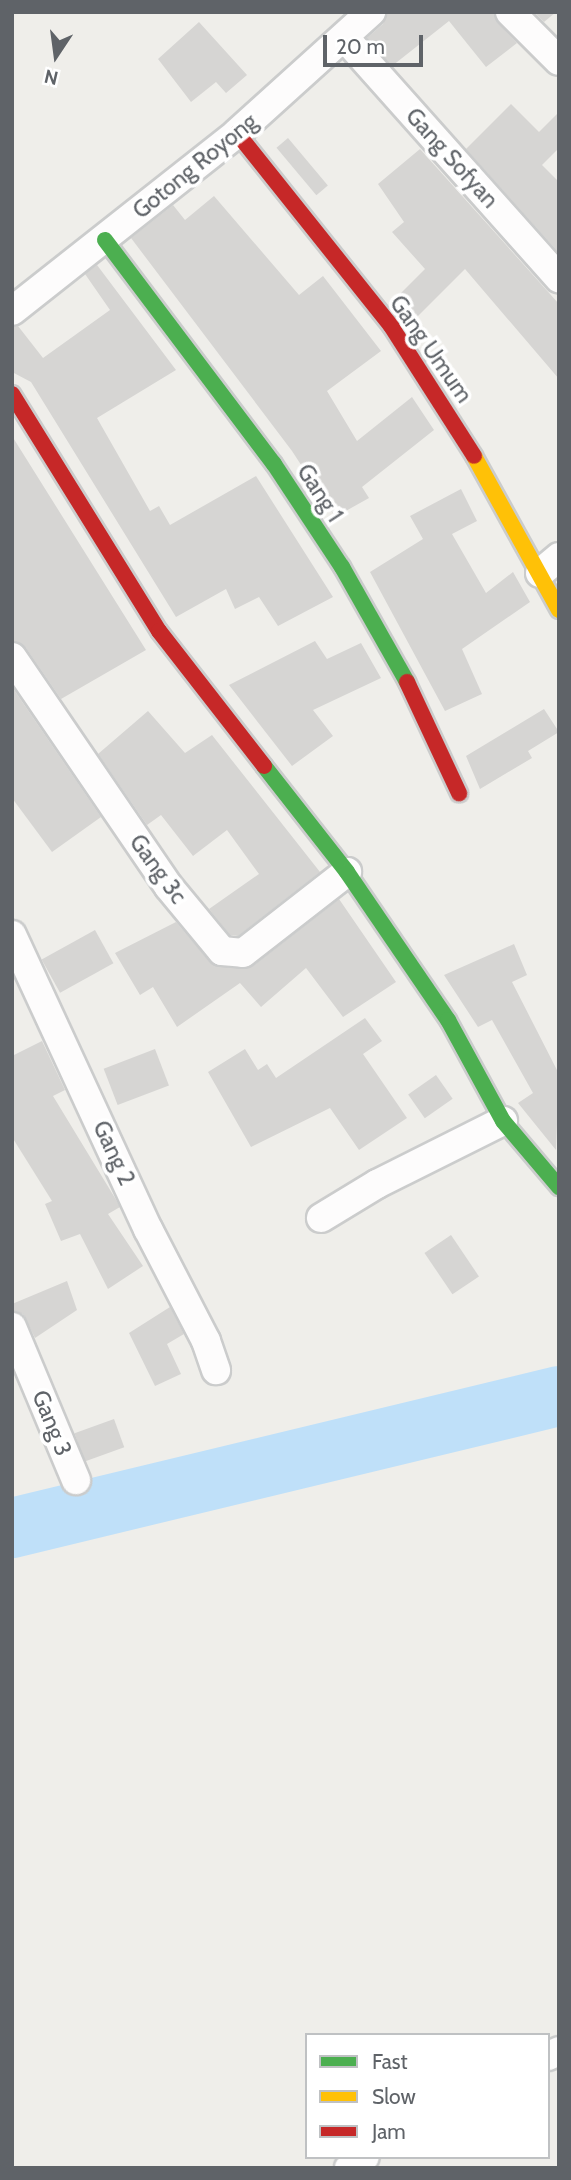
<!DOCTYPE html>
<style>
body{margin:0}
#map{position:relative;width:571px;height:2180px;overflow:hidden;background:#efeeea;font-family:Cabin,sans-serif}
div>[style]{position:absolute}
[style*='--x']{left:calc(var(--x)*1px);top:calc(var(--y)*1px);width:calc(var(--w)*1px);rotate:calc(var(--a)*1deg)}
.river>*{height:60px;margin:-30px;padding:0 30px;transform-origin:30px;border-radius:30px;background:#bfe0f9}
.building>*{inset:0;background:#d6d5d3;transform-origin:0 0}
.roads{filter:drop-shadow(2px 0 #cbcccc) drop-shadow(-2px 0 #cbcccc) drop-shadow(0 2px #cbcccc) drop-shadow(0 -2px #cbcccc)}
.street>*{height:28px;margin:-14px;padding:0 14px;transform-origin:14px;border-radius:14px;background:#fdfcfc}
.fast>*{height:16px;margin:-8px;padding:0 8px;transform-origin:8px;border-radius:8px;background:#4caf50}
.slow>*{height:16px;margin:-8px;padding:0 8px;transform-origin:8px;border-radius:8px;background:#ffc107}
.jam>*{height:16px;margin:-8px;padding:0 8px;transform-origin:8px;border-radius:8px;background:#c62828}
span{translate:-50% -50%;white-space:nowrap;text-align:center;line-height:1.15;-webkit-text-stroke:7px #fff;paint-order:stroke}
.street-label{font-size:23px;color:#5f6368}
.frame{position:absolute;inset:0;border:14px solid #5f6368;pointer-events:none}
.legend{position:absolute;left:305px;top:2033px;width:245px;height:126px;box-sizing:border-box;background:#fff;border:2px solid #bfc1c3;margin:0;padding:9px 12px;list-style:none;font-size:21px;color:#5f6368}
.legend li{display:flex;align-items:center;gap:14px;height:35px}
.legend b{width:35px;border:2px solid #bfc1c3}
.north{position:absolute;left:21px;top:21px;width:70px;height:70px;-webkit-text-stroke:5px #fff;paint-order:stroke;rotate:193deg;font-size:19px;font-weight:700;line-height:28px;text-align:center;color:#5f6368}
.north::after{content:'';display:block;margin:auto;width:24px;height:32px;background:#5f6368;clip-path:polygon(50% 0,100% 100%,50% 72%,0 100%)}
.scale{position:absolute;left:323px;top:35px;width:100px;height:32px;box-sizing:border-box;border:4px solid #5f6368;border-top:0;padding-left:9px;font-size:21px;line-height:24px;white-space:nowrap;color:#5f6368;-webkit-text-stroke:5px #fff;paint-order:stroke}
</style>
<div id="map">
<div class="river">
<i style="--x:12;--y:1528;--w:563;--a:-13.57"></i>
</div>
<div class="building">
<i style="clip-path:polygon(387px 12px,494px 12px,498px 23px,517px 43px,486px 67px,449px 21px,392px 66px,367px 38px,383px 24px)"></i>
<i style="clip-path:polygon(534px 12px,556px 12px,544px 22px)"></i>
<i style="clip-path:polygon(199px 22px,247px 75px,226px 93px,216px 82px,191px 102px,158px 59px)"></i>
<i style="clip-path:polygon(511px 104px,539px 132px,559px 112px,559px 148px,542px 165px,559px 182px,559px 253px,466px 149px)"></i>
<i style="left:288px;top:138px;width:62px;height:15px;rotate:50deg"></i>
<i style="clip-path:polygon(420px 149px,559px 304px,559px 379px,465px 269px,414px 320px,396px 298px,425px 269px,392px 232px,404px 222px,378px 184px)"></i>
<i style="clip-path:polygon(214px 196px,299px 295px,323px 276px,381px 351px,327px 391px,357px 441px,412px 397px,434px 430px,362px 487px,369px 498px,335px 517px,292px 451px,131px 238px,173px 205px,185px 220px)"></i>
<i style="clip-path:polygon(97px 265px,176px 370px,97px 418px,150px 511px,159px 506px,170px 525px,256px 476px,333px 597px,278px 626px,259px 597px,235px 609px,226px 589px,176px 617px,31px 382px,12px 372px,12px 327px,18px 326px,43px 358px,110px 310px,85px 274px)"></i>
<i style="clip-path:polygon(12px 436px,146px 650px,61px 699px,26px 648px,12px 641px)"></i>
<i style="clip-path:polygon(461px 489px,477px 521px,452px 534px,486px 593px,513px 572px,530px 602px,462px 649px,482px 694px,445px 711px,370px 572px,423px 539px,410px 516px)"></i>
<i style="clip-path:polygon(315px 641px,327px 659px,361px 643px,381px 678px,313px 710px,333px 736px,292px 766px,229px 685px)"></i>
<i style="clip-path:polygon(12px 687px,101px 817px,52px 852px,12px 798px)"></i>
<i style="clip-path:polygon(544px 709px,559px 732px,528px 751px,532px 758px,480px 789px,466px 756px)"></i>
<i style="clip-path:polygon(148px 711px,185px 753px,212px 735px,320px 872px,238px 936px,230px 935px,209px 909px,259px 874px,227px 830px,193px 856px,161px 815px,147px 825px,98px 754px)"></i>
<i style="clip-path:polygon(339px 899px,396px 982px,343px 1017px,306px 968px,261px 1007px,240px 983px,177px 1027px,153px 987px,140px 995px,115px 953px,176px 922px,210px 962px,242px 969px,253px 966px)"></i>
<i style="left:95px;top:930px;width:38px;height:61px;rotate:61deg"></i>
<i style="clip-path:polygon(514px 944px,527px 975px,512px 982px,559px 1074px,556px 1150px,518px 1103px,533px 1093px,492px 1020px,478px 1027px,444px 975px)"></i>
<i style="clip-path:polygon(365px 1018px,382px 1041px,363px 1054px,407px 1118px,359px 1150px,330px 1108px,251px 1147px,208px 1072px,245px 1049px,258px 1070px,267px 1064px,276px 1078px)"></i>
<i style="clip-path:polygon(42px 1041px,65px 1090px,53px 1096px,115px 1198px,120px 1207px,108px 1214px,143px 1266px,108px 1289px,80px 1234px,61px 1241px,45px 1204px,52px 1201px,12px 1137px,12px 1056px)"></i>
<i style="left:155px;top:1049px;width:39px;height:55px;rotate:69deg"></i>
<i style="left:436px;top:1075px;width:29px;height:34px;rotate:55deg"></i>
<i style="left:451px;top:1235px;width:50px;height:32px;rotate:56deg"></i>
<i style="clip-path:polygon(67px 1281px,77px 1310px,35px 1338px,23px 1314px,12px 1311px,12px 1304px)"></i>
<i style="clip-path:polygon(170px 1307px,184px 1334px,167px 1344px,181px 1374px,155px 1386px,129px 1333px)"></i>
<i style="left:114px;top:1419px;width:30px;height:42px;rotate:70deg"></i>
</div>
<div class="roads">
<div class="street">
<i style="--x:510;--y:12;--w:69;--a:45"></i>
<i style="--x:345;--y:38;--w:322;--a:48.3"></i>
<i style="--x:12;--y:311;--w:287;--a:-38.3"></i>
<i style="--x:237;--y:133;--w:181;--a:-42.1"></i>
<i style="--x:540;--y:573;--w:25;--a:-40"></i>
<i style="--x:12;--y:657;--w:278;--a:55.7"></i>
<i style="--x:169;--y:887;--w:83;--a:50.4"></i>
<i style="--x:222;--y:951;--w:21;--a:5"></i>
<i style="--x:243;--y:953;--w:132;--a:-37.9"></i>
<i style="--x:12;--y:935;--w:324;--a:65.2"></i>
<i style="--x:148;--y:1229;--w:126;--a:62.6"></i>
<i style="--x:206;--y:1341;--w:31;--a:71"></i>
<i style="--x:321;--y:1218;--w:66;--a:-31.3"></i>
<i style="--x:377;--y:1184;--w:141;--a:-26.6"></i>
<i style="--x:12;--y:1327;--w:166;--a:67.3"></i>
<i style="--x:548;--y:2056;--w:12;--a:-24"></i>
<i style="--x:349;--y:2168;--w:19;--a:-35"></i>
</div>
<div class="fast">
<i style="--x:105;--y:240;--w:281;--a:53"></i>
<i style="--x:274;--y:464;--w:123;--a:56.6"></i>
<i style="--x:342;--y:567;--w:132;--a:60.5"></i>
<i style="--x:264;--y:766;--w:135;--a:51.9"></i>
<i style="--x:347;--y:872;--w:179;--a:55.7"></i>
<i style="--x:448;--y:1020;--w:115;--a:61.4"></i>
<i style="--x:503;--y:1121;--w:87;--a:49.7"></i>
</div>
<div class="slow">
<i style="--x:474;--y:456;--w:176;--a:61.1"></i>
</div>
<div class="jam">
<i style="--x:237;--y:133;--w:247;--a:51.4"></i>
<i style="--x:391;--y:326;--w:154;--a:57.4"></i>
<i style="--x:12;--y:394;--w:279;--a:58.2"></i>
<i style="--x:159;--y:631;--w:171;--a:52.1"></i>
<i style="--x:407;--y:682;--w:123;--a:64.9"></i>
</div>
</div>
<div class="street-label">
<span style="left:452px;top:158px;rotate:48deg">Gang Sofyan</span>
<span style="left:195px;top:166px;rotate:-39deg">Gotong Royong</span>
<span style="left:431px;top:349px;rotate:55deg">Gang Umum</span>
<span style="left:320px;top:493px;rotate:57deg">Gang 1</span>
<span style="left:158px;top:869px;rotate:54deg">Gang 3c</span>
<span style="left:114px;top:1153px;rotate:65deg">Gang 2</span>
<span style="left:52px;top:1423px;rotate:68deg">Gang 3</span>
</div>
<div class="frame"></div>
<ul class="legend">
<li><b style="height:9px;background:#4caf50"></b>Fast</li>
<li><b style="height:9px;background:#ffc107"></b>Slow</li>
<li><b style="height:9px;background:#c62828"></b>Jam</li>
</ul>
<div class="north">N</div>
<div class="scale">20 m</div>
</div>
